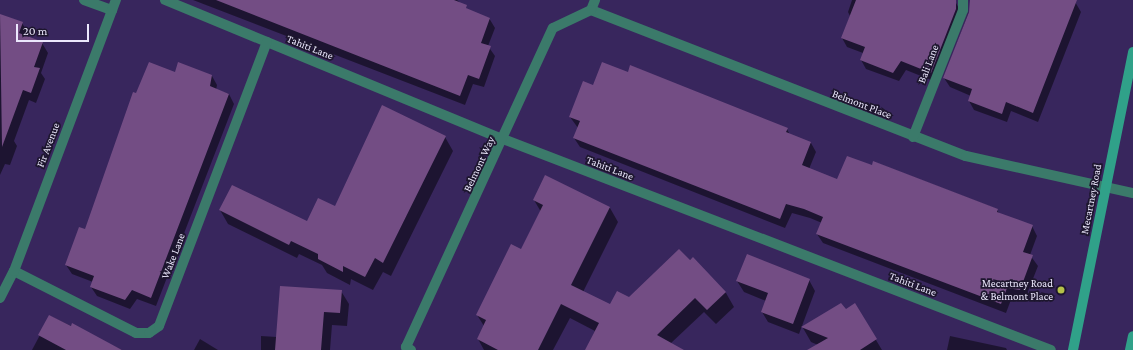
<!DOCTYPE html>
<style>
body{margin:0}
#map{position:relative;width:1133px;height:350px;overflow:hidden;background:#38265d;font-family:"Crimson Pro",serif}
div>[style]{position:absolute}
[style*='--x']{left:calc(var(--x)*1px);top:calc(var(--y)*1px);width:calc(var(--w)*1px);rotate:calc(var(--a)*1deg)}
.shadow>*{inset:0;background:#0007}
.building>*{inset:0;background:#734d84}
.minor>*{height:10px;margin:-5px;padding:0 5px;transform-origin:5px;border-radius:5px;background:#3b7a6a}
.secondary>*{height:10px;margin:-5px;padding:0 5px;transform-origin:5px;border-radius:5px;background:#30a189}
.dots>*{width:11px;height:11px;translate:-50% -50%;box-sizing:border-box;border:2px solid #1d162e;border-radius:50%}
span{translate:-50% -50%;white-space:nowrap;text-align:center;line-height:1.15;-webkit-text-stroke:3.5px #1d162e;paint-order:stroke}
.street-label{font-size:11px;color:#ece8fd}
.poi-label{font-size:11px;color:#ece8fd}
.right{translate:-100% -50%;text-align:right}
.scale{position:absolute;left:16px;top:24px;width:73px;height:18px;box-sizing:border-box;border:2px solid #ece8fd;border-top:0;padding-left:5px;font-size:12px;line-height:14px;white-space:nowrap;color:#ece8fd;-webkit-text-stroke:3px #1d162e;paint-order:stroke}
</style>
<div id="map">
<div class="shadow">
<i style="clip-path:polygon(193px 0,457px 0,469px 11px,489px 18px,495px 28px,488px 46px,495px 56px,484px 87px,473px 84px,465px 105px)"></i>
<i style="clip-path:polygon(852px 0,949px 0,956px 3px,961px 12px,936px 82px,906px 70px,899px 81px,866px 69px,861px 60px,863px 53px,847px 47px,842px 38px,850px 16px,848px 12px)"></i>
<i style="clip-path:polygon(984px 0,1074px 0,1081px 12px,1038px 122px,1011px 111px,1007px 122px,974px 110px,969px 101px,971px 96px,950px 87px,944px 78px,970px 9px)"></i>
<i style="clip-path:polygon(0 15px,22px 23px,28px 33px,27px 37px,42px 43px,48px 53px,41px 73px,45px 79px,36px 103px,29px 100px,14px 141px,17px 146px,10px 165px,5px 164px,0 175px)"></i>
<i style="clip-path:polygon(175px 73px,212px 76px,217px 85px,216px 90px,229px 94px,234px 104px,156px 306px,137px 299px,130px 309px,97px 296px,91px 287px,93px 282px,72px 274px,66px 265px,85px 231px,137px 95px)"></i>
<i style="clip-path:polygon(593px 87px,787px 129px,790px 135px,811px 143px,816px 152px,809px 169px,838px 180px,872px 167px,874px 162px,997px 209px,999px 214px,1032px 226px,1037px 236px,1030px 255px,1038px 266px,1025px 299px,1012px 297px,1006px 313px,823px 243px,817px 234px,822px 223px,810px 218px,792px 213px,785px 228px,580px 147px,574px 138px,578px 128px,570px 117px)"></i>
<i style="clip-path:polygon(445px 137px,453px 151px,391px 276px,383px 272px,373px 290px,351px 279px,350px 285px,327px 273px,322px 265px,299px 254px,297px 258px,228px 224px,220px 210px,307px 223px,336px 208px)"></i>
<i style="clip-path:polygon(534px 200px,610px 208px,618px 222px,583px 292px,610px 305px,629px 298px,693px 258px,726px 293px,734px 307px,716px 324px,704px 312px,670px 344px,674px 350px,586px 350px,595px 331px,570px 318px,553px 350px,484px 350px,478px 339px,484px 326px,477px 315px,522px 251px,541px 212px)"></i>
<i style="clip-path:polygon(809px 280px,815px 291px,799px 334px,768px 322px,762px 312px,766px 301px,744px 292px,737px 281px)"></i>
<i style="clip-path:polygon(341px 291px,349px 304px,347px 326px,332px 325px,330px 350px,261px 350px,261px 336px,277px 337px)"></i>
<i style="clip-path:polygon(841px 304px,845px 311px,855px 305px,882px 350px,809px 350px,818px 345px,811px 342px,803px 328px)"></i>
<i style="clip-path:polygon(50px 316px,122px 350px,32px 350px)"></i>
<i style="clip-path:polygon(950px 336px,1006px 348px,1007px 350px,947px 350px)"></i>
<i style="clip-path:polygon(200px 339px,218px 350px,194px 350px)"></i>
</div>
<div class="building">
<i style="clip-path:polygon(216px 0,454px 0,467px 5px,466px 8px,490px 18px,481px 43px,491px 46px,479px 79px,468px 75px,460px 96px)"></i>
<i style="clip-path:polygon(856px 0,956px 0,956px 9px,931px 73px,901px 61px,893px 73px,860px 60px,865px 47px,841px 38px)"></i>
<i style="clip-path:polygon(970px 0,1077px 0,1033px 113px,1006px 102px,1002px 114px,968px 101px,972px 89px,943px 78px,969px 12px)"></i>
<i style="clip-path:polygon(0 14px,23px 22px,19px 33px,43px 42px,34px 67px,40px 68px,31px 93px,23px 90px,2px 147px)"></i>
<i style="clip-path:polygon(149px 62px,175px 72px,178px 62px,212px 75px,210px 86px,229px 94px,151px 298px,132px 290px,125px 300px,90px 287px,94px 276px,65px 265px,79px 227px,85px 229px,133px 92px,136px 93px)"></i>
<i style="clip-path:polygon(602px 62px,628px 72px,630px 65px,788px 128px,786px 132px,811px 142px,802px 165px,837px 179px,847px 156px,872px 165px,873px 161px,998px 209px,997px 212px,1033px 225px,1023px 252px,1033px 255px,1020px 290px,1007px 288px,1001px 304px,816px 234px,823px 217px,804px 209px,786px 204px,780px 219px,573px 138px,580px 121px,569px 117px,583px 81px,593px 85px)"></i>
<i style="clip-path:polygon(382px 105px,446px 136px,383px 263px,375px 258px,365px 277px,343px 266px,343px 272px,318px 259px,318px 254px,291px 241px,289px 245px,219px 210px,232px 185px,307px 221px,318px 198px,335px 206px)"></i>
<i style="clip-path:polygon(545px 175px,610px 207px,571px 285px,610px 304px,617px 291px,629px 297px,679px 249px,690px 260px,693px 257px,726px 292px,707px 310px,695px 298px,657px 335px,684px 350px,585px 350px,599px 323px,561px 304px,538px 350px,498px 350px,477px 339px,486px 320px,476px 315px,511px 244px,521px 249px,543px 205px,533px 200px)"></i>
<i style="clip-path:polygon(747px 254px,810px 279px,793px 324px,761px 312px,768px 293px,736px 281px)"></i>
<i style="clip-path:polygon(280px 286px,342px 290px,340px 313px,324px 312px,321px 350px,275px 350px)"></i>
<i style="clip-path:polygon(841px 303px,846px 309px,855px 303px,877px 339px,860px 350px,807px 350px,828px 338px,801px 327px)"></i>
<i style="clip-path:polygon(49px 315px,71px 326px,72px 323px,122px 350px,66px 350px,38px 335px)"></i>
</div>
<div class="minor">
<i style="--x:84;--y:0;--w:30;--a:20"></i>
<i style="--x:165;--y:0;--w:365;--a:22.4"></i>
<i style="--x:503;--y:139;--w:587;--a:21.06"></i>
<i style="--x:591;--y:10;--w:402;--a:21.3"></i>
<i style="--x:966;--y:156;--w:171;--a:12.5"></i>
<i style="--x:591;--y:10;--w:11;--a:-68"></i>
<i style="--x:913;--y:137;--w:136;--a:-68.5"></i>
<i style="--x:963;--y:10;--w:10;--a:-90"></i>
<i style="--x:14;--y:271;--w:137;--a:26.9"></i>
<i style="--x:136;--y:333;--w:13;--a:0"></i>
<i style="--x:149;--y:333;--w:12;--a:-35"></i>
<i style="--x:159;--y:326;--w:304;--a:-69.2"></i>
<i style="--x:0;--y:298;--w:30;--a:-63"></i>
<i style="--x:14;--y:271;--w:290;--a:-69.4"></i>
<i style="--x:411;--y:350;--w:6;--a:-149"></i>
<i style="--x:406;--y:347;--w:351;--a:-65.3"></i>
<i style="--x:553;--y:28;--w:42;--a:-25.3"></i>
</div>
<div class="secondary">
<i style="--x:1073;--y:350;--w:304;--a:-78.6"></i>
<i style="--x:1130;--y:350;--w:14;--a:-78"></i>
</div>
<div class="dots">
<i style="left:1061px;top:290px;background:#b5c249"></i>
</div>
<div class="street-label">
<span style="left:310px;top:47px;rotate:22deg">Tahiti Lane</span>
<span style="left:928px;top:64px;rotate:-69deg">Bali Lane</span>
<span style="left:862px;top:104px;rotate:21deg">Belmont Place</span>
<span style="left:48px;top:145px;rotate:-69deg">Fir Avenue</span>
<span style="left:479px;top:164px;rotate:-65deg">Belmont Way</span>
<span style="left:610px;top:168px;rotate:21deg">Tahiti Lane</span>
<span style="left:1091px;top:199px;rotate:-79deg">Mecartney Road</span>
<span style="left:173px;top:256px;rotate:-69deg">Wake Lane</span>
<span style="left:913px;top:284px;rotate:21deg">Tahiti Lane</span>
</div>
<div class="poi-label">
<span class="right" style="left:1053px;top:290px">Mecartney Road<br>&amp; Belmont Place</span>
</div>
<div class="scale">20 m</div>
</div>
